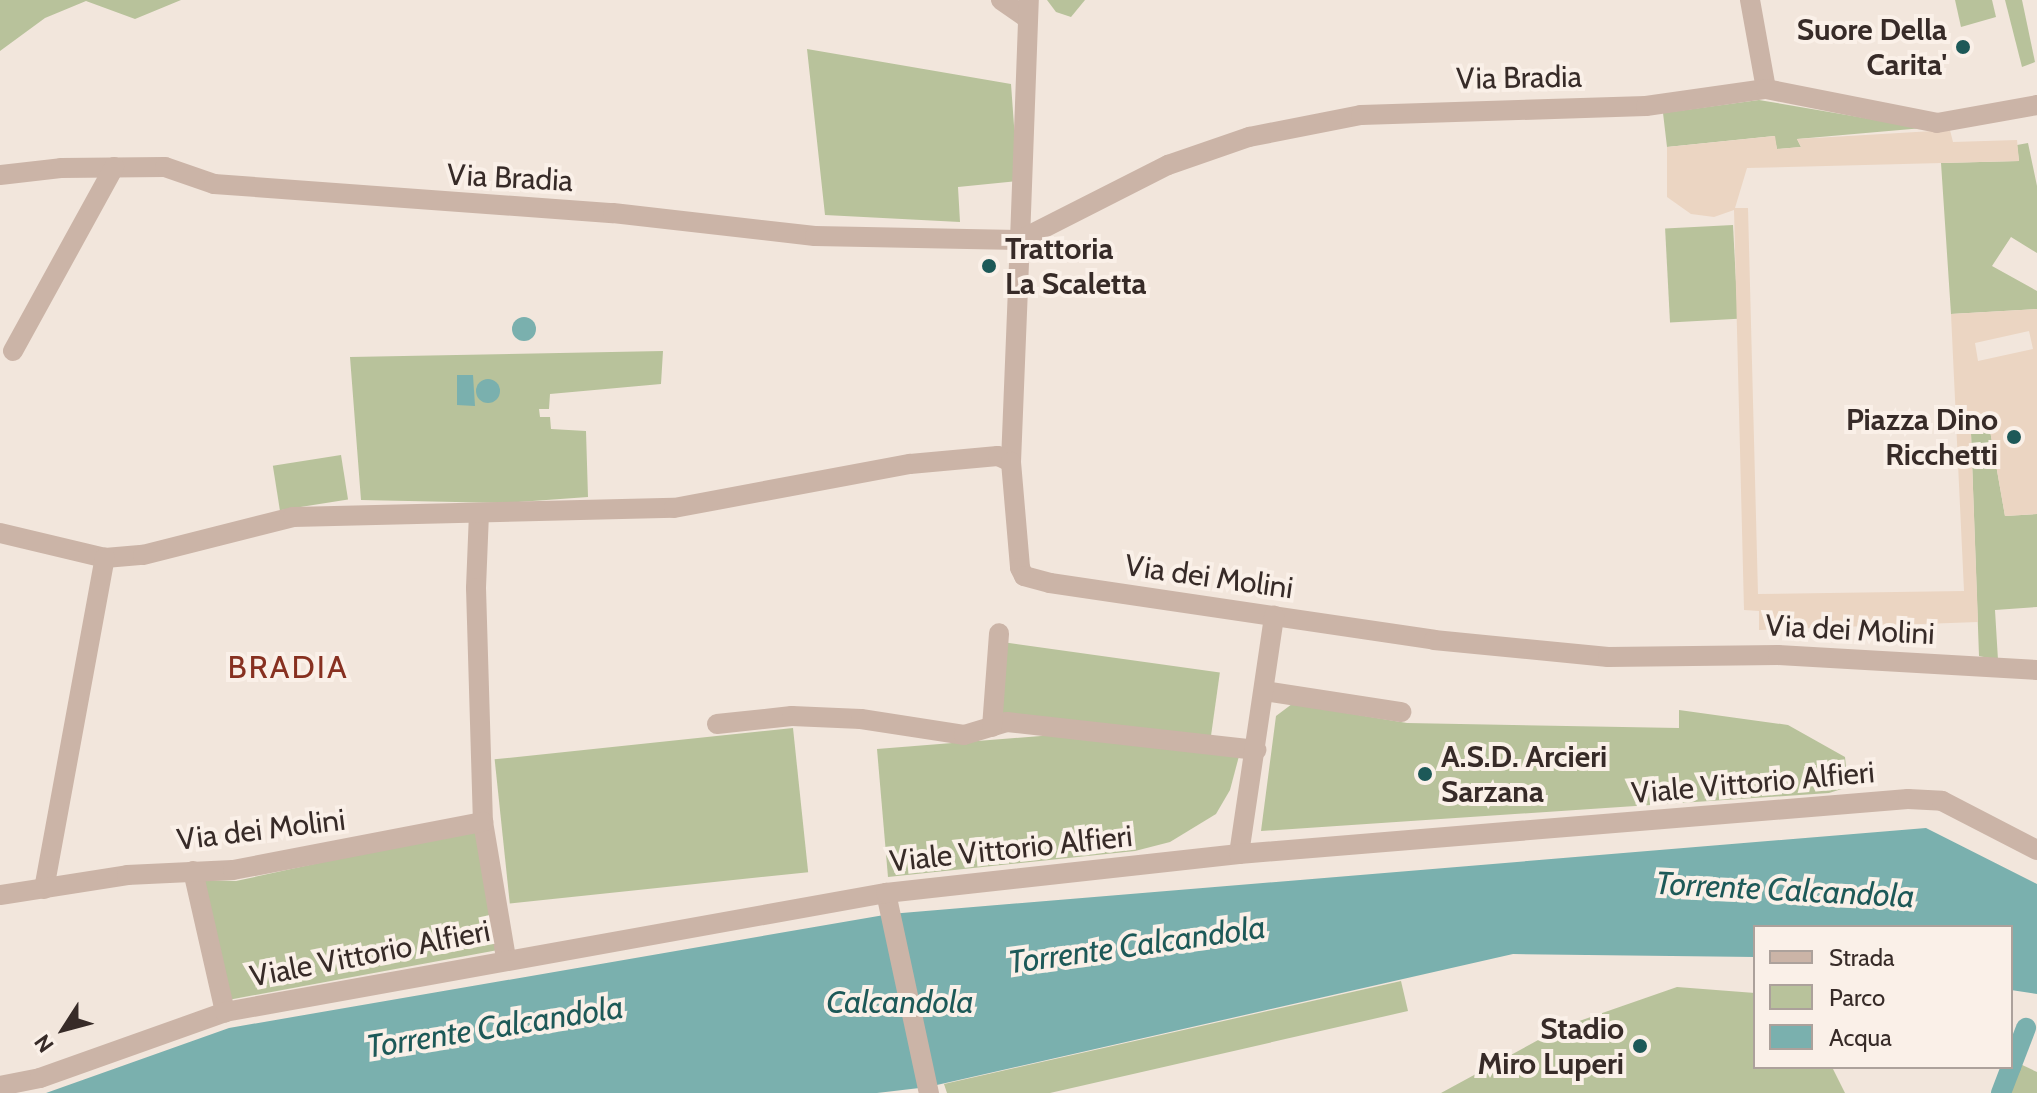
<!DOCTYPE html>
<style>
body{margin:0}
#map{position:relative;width:2037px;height:1093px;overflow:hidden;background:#f2e6dc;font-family:Cabin,sans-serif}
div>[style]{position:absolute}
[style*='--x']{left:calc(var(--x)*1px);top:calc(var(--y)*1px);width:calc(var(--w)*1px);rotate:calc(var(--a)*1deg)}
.green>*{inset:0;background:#b8c29b;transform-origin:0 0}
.plaza>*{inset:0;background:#ebd5c2}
.water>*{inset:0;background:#7ab0ae}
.round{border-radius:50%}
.canal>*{height:20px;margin:-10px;padding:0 10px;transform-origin:10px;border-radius:10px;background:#7ab0ae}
.minor>*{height:20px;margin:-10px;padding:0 10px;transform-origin:10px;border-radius:10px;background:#cbb4a7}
.dots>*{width:22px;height:22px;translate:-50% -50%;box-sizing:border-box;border:4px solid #faf0e8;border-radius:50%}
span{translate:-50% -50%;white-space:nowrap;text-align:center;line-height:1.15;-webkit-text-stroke:8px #faf0e8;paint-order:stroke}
.poi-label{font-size:30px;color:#372b28;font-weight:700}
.right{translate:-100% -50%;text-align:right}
.left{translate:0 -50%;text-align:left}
.street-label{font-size:30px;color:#372b28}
.neighbourhood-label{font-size:32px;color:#873020;letter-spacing:2px}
.water-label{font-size:32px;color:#1d5958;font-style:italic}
.legend{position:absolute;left:1753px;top:925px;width:260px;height:144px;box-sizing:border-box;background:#faf0e8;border:2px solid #aca19b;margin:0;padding:10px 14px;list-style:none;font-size:24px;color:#372b28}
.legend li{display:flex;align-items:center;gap:16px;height:40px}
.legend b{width:40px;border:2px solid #aca19b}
.north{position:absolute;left:24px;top:989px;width:80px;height:80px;-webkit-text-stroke:6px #faf0e8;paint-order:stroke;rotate:234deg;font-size:22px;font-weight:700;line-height:32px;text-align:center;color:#372b28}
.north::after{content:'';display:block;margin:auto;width:28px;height:36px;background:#372b28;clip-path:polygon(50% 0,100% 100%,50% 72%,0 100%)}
</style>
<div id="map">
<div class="green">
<i style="clip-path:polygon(0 0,181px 0,135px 19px,86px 1px,45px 18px,0 51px)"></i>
<i style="clip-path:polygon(1047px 0,1085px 0,1071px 17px,1056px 12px)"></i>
<i style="clip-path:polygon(1955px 0,1992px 0,1996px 17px,1961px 27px)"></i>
<i style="clip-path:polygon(2005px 0,2022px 0,2035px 62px,2022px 67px)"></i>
<i style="clip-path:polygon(807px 49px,1011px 84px,1018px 181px,958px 187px,960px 222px,825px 215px)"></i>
<i style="clip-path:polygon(1759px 100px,1923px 128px,1797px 139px,1801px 147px,1777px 149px,1774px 136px,1667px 147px,1663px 113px)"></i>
<i style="clip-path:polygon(2028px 143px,2037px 186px,2037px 253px,2011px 237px,1992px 266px,2037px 291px,2037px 309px,1951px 314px,1941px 163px,2019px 161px,2017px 145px)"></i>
<i style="left:1733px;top:225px;width:94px;height:68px;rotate:87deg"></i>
<i style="clip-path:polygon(663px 351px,661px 384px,550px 394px,549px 409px,539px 409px,540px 417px,550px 417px,551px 429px,586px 431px,588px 497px,503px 503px,361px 500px,350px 357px)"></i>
<i style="clip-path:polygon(1990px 430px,2005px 516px,2037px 514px,2037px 607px,1995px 610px,1998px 660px,1979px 656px,1971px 433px)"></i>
<i style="left:341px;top:455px;width:45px;height:69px;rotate:81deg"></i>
<i style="left:1002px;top:642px;width:220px;height:73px;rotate:8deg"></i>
<i style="clip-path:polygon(1292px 704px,1407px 723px,1679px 728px,1679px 710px,1788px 725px,1845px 757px,1848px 787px,1829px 793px,1261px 831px,1276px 716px)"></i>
<i style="left:793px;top:728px;width:145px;height:300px;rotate:84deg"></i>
<i style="clip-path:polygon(1066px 734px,1239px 756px,1230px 790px,1216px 814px,1170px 842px,1135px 851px,888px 877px,877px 749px)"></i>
<i style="clip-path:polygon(476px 829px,498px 950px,228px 1000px,202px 880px,236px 881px)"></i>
<i style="clip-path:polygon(1401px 981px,1408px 1011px,1050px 1093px,947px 1093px,944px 1084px)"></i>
<i style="clip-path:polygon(1677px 987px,1755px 993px,1755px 1067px,1832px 1067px,1845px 1093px,1441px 1093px,1562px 1027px)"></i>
<i style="clip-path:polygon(2018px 1063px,2037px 1072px,2037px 1093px,2007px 1093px)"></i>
</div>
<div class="plaza">
<i style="clip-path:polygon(evenodd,1950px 130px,1953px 142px,2017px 140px,2019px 161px,1747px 168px,1735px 208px,1748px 208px,1758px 594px,1964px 591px,1951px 314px,2037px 309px,2037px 514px,2005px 516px,1990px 431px,1971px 434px,1978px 622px,1759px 630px,1759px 611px,1744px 610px,1734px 210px,1714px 217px,1691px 214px,1667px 197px,1667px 147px,1775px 136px,1777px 149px,1801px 147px,1797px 139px,1950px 130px,2029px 331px,2033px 349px,1978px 361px,1975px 343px,2029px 331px)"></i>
</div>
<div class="water">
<i class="round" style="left:512px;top:317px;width:24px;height:24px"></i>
<i style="clip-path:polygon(457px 375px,473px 375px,475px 406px,457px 405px)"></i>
<i class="round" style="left:476px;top:379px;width:24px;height:24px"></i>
<i style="clip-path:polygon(1926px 828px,2037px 884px,2037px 994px,2011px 990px,2011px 927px,1755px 927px,1755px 957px,1513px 954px,928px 1087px,877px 1093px,46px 1093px,229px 1028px,890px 914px)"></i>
</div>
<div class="canal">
<i style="--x:2011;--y:1067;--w:42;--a:-69"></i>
<i style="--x:2001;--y:1093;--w:28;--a:-69"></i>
</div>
<div class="minor">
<i style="--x:1001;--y:0;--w:29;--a:35"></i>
<i style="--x:1750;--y:0;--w:90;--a:79.8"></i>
<i style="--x:0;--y:175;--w:61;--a:-6.5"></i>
<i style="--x:61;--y:168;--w:104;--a:-0.6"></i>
<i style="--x:165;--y:167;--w:52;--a:19.1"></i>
<i style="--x:214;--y:184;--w:400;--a:4.2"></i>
<i style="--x:613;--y:213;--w:203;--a:6.5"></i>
<i style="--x:815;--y:236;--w:205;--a:1.1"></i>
<i style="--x:1020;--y:240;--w:240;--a:-87.9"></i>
<i style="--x:13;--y:351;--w:210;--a:-61.2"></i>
<i style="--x:1011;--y:462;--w:222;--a:-87.7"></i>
<i style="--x:1020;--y:240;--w:166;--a:-26.9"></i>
<i style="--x:1168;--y:165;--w:86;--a:-19.1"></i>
<i style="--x:1249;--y:137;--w:114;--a:-11.1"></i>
<i style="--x:1361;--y:115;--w:285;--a:-1.8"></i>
<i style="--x:1646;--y:106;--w:121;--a:-8.1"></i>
<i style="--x:1766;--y:89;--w:174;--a:11.2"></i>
<i style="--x:1937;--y:123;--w:102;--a:-10.2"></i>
<i style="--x:479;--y:513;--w:75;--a:92.3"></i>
<i style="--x:476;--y:588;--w:234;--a:88.3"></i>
<i style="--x:483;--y:822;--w:138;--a:80.4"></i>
<i style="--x:0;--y:533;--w:108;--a:13.4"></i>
<i style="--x:105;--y:558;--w:38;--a:-5"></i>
<i style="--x:143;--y:555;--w:155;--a:-14.2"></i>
<i style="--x:293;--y:517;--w:381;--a:-1.4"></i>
<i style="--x:674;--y:508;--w:240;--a:-10.6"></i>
<i style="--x:910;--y:464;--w:88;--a:-5.2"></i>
<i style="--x:998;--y:456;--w:14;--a:25"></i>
<i style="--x:1011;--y:462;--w:106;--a:85.1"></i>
<i style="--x:1020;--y:568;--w:9;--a:63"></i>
<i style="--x:1024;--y:576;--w:27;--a:15"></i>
<i style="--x:1050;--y:583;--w:388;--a:8.4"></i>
<i style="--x:1434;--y:640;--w:175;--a:5.6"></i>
<i style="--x:1608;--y:657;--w:170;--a:-0.7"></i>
<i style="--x:1778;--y:655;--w:259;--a:3.3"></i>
<i style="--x:1264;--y:691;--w:139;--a:8.7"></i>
<i style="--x:717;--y:724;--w:75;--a:-6.1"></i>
<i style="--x:792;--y:716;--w:69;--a:2.5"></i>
<i style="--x:861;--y:719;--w:104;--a:8.8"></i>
<i style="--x:964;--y:735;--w:45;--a:-16.8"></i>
<i style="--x:1007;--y:722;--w:251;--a:6.4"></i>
<i style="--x:992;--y:727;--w:94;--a:-85.7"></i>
<i style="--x:1239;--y:854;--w:241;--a:-81.6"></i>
<i style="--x:193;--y:871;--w:145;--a:77.2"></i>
<i style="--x:44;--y:889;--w:337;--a:-79.6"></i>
<i style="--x:886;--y:893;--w:205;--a:77.9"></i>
<i style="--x:0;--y:895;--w:129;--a:-8.9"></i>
<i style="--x:127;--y:875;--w:106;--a:-2.7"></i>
<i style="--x:233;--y:870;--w:255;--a:-10.9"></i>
<i style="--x:0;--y:1086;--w:41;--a:-11.3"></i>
<i style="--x:40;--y:1078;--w:196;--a:-19.6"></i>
<i style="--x:225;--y:1012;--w:672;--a:-10.21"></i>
<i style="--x:886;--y:893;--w:355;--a:-6.3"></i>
<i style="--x:1239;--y:854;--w:671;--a:-4.7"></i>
<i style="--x:1908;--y:799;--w:34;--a:3"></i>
<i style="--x:1942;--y:801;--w:107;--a:27.3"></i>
</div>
<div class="dots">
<i style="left:1963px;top:47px;background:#1d5958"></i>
<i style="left:989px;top:266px;background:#1d5958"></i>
<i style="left:2014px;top:437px;background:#1d5958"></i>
<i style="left:1425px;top:774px;background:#1d5958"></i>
<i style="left:1640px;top:1046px;background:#1d5958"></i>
</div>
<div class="poi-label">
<span class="right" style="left:1947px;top:47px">Suore Della<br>Carita'</span>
<span class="left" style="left:1005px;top:266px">Trattoria<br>La Scaletta</span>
<span class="right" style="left:1998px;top:437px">Piazza Dino<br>Ricchetti</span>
<span class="left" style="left:1441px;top:774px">A.S.D. Arcieri<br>Sarzana</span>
<span class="right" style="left:1624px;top:1046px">Stadio<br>Miro Luperi</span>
</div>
<div class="street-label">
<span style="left:1519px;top:78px;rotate:-1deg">Via Bradia</span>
<span style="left:510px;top:178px;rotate:3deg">Via Bradia</span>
<span style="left:1209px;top:577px;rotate:8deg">Via dei Molini</span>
<span style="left:1850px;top:630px;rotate:3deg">Via dei Molini</span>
<span style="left:1753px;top:783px;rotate:-5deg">Viale Vittorio Alfieri</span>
<span style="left:261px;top:830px;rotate:-7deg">Via dei Molini</span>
<span style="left:1011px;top:849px;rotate:-6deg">Viale Vittorio Alfieri</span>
<span style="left:370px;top:954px;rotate:-11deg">Viale Vittorio Alfieri</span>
</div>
<div class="neighbourhood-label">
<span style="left:288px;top:667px">BRADIA</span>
</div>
<div class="water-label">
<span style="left:1785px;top:890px;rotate:3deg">Torrente Calcandola</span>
<span style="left:1137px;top:945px;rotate:-8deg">Torrente Calcandola</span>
<span style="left:900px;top:1002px">Calcandola</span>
<span style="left:495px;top:1027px;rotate:-9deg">Torrente Calcandola</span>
</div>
<ul class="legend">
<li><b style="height:10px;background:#cbb4a7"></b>Strada</li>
<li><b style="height:22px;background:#b8c29b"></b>Parco</li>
<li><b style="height:22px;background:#7ab0ae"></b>Acqua</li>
</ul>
<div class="north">N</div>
</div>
